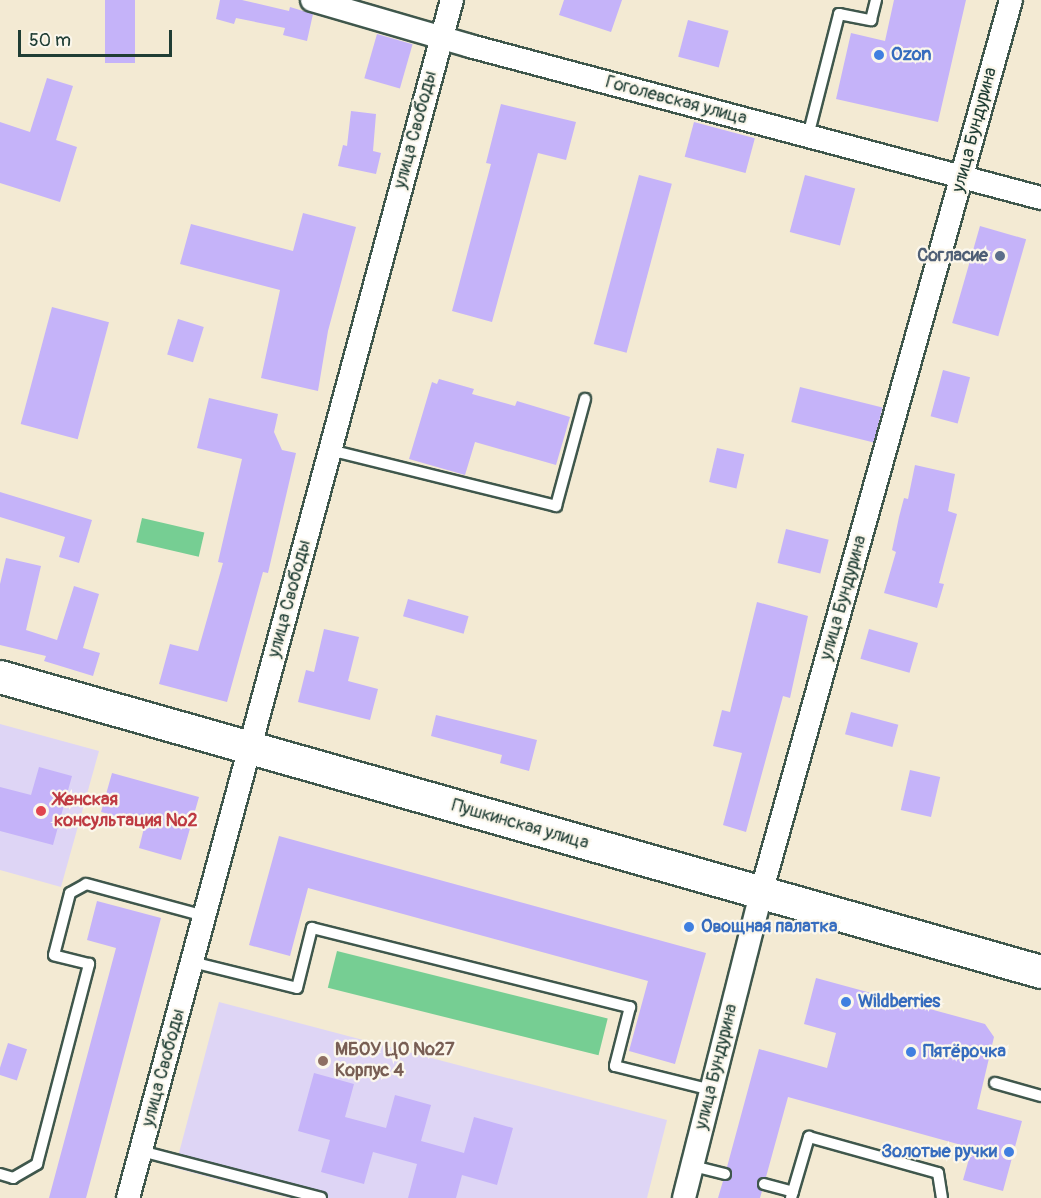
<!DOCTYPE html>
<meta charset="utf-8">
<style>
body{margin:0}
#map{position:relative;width:1041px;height:1198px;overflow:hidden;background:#f3ead3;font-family:Pangolin,sans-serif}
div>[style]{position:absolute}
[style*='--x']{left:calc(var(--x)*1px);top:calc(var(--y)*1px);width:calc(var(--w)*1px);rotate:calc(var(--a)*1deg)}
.built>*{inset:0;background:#ded5f5}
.green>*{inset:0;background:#76ce93;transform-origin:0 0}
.building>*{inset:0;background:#c5b3f9;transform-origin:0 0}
.roads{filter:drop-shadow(2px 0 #3f574c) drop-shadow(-2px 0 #3f574c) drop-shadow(0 2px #3f574c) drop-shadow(0 -2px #3f574c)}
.lane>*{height:10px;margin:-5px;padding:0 5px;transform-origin:5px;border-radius:5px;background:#fff}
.street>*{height:22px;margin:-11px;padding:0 11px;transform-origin:11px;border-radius:11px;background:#fff}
.secondary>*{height:32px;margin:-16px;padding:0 16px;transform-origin:16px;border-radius:16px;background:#fff}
.dots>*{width:16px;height:16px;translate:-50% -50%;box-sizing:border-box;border:3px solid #fbf7ec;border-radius:50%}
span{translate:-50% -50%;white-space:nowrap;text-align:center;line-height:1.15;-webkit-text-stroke:4.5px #fbf7ec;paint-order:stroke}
.shop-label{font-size:18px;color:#366cbe;font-weight:700}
.left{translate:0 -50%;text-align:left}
.right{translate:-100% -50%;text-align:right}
.street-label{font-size:18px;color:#1f3d34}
.service-label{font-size:18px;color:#4e5e75;font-weight:700}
.health-label{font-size:18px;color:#be3a42;font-weight:700}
.education-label{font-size:18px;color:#785e54;font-weight:700}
.scale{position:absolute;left:18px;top:30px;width:154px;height:27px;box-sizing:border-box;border:3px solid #1f3d34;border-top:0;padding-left:8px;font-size:18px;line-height:21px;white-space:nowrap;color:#1f3d34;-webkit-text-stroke:4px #fbf7ec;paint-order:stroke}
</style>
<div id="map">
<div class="built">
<i style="clip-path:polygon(0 724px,99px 751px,61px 887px,0 870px)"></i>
<i style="clip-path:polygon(219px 1002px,667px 1120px,647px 1198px,290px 1198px,175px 1168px)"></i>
</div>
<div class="green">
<i style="left:142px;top:518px;width:64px;height:25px;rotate:13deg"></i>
<i style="left:337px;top:951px;width:279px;height:38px;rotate:14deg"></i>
</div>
<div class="building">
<i style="left:105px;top:0;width:30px;height:63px"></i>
<i style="clip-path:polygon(220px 0,242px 0,289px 11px,290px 7px,313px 14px,307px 41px,283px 35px,285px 28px,236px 18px,234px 24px,216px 19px)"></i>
<i style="clip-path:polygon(564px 0,622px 0,611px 32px,559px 15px)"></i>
<i style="clip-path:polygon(894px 0,966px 0,938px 122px,836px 99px,851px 33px,885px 41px)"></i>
<i style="left:688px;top:20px;width:42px;height:38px;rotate:15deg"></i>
<i style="left:377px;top:34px;width:37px;height:46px;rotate:16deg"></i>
<i style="clip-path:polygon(47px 78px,73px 86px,56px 140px,77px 147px,60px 202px,0 183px,0 122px,30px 132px)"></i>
<i style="clip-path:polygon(501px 104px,576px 122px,566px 160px,538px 153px,492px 322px,452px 311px,491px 164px,486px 163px)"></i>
<i style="clip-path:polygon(351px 111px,376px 114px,373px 151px,381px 153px,376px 174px,338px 166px,343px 145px,347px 146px)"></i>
<i style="left:694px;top:122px;width:63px;height:36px;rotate:15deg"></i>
<i style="left:639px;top:175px;width:34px;height:175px;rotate:15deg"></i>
<i style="left:805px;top:175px;width:52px;height:59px;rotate:15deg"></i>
<i style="clip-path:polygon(303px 213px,356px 227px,328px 331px,318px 391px,261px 378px,280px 290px,180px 264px,191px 224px,293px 251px)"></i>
<i style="left:980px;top:226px;width:48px;height:101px;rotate:16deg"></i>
<i style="left:52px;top:307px;width:59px;height:121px;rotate:15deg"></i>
<i style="left:178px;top:319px;width:27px;height:37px;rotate:17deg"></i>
<i style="left:943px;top:370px;width:28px;height:48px;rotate:15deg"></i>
<i style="clip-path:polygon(439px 379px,474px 389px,472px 394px,515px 406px,517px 401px,570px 417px,556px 465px,475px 442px,465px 475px,409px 459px,432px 382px,437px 384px)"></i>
<i style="left:800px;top:387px;width:85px;height:36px;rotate:14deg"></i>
<i style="clip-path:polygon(209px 398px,278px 414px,274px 432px,282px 450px,296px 453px,268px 573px,263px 572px,227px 702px,159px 684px,170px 644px,198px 651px,223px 563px,218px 562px,242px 459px,197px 448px)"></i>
<i style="left:717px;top:448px;width:28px;height:35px;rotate:13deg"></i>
<i style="clip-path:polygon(915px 465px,955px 474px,948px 511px,957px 514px,939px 583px,944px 584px,937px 608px,884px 593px,896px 552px,892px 550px,899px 517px,904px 498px,908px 499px)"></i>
<i style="clip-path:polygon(0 492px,92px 520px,79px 563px,59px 557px,65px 537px,0 517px)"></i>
<i style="left:786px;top:529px;width:44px;height:35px;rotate:14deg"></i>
<i style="clip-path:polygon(6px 558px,41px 566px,26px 630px,57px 640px,74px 586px,99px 594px,83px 648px,100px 653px,93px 676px,44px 661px,46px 656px,0 645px,0 584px)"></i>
<i style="left:408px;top:599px;width:63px;height:18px;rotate:16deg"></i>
<i style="clip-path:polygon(757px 602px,808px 616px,790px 698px,783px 696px,746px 832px,723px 825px,742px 753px,713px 746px,722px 710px,730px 712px)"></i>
<i style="clip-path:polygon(324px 629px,359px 637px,348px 681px,378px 689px,370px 720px,298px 702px,306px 670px,314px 672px)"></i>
<i style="left:869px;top:629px;width:51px;height:31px;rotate:16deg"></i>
<i style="left:851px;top:712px;width:49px;height:23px;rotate:15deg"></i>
<i style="clip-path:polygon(436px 715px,537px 740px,529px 771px,500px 763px,502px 755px,431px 736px)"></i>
<i style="clip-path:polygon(39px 767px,72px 776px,53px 845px,0 831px,0 787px,31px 795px)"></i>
<i style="left:910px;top:770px;width:31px;height:41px;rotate:13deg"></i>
<i style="clip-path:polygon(112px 773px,199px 797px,181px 860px,139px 848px,145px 824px,101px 812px)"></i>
<i style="clip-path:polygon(279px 836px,706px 953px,675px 1064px,629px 1051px,648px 981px,308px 888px,290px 956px,249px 945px)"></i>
<i style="clip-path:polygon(97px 901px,161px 918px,86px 1198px,49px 1198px,116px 948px,87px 940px)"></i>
<i style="clip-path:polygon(816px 978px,985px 1024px,994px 1037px,977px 1109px,1022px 1121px,1003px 1191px,963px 1180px,972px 1148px,788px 1097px,766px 1177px,757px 1183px,762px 1191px,760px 1198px,718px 1198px,723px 1181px,732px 1176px,727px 1167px,759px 1049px,827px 1068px,836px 1033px,804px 1024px)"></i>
<i style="left:8px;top:1043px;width:20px;height:33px;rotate:18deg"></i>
<i style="clip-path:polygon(314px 1073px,354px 1084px,345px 1117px,386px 1128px,395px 1095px,431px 1105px,421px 1141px,464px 1153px,474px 1117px,513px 1128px,497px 1185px,462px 1175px,456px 1198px,408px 1198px,417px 1164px,373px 1152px,364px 1184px,321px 1172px,330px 1140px,298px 1131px)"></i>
</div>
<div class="roads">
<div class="lane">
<i style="--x:808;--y:136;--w:126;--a:-75.7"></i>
<i style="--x:839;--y:14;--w:33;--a:11"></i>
<i style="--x:871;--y:20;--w:21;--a:-76"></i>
<i style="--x:330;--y:450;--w:233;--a:13.9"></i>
<i style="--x:556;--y:506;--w:111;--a:-74.8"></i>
<i style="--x:192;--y:962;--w:108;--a:13.9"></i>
<i style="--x:297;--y:988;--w:62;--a:-76"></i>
<i style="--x:312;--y:928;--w:328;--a:14"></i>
<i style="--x:630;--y:1007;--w:61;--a:104.3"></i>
<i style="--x:615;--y:1066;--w:99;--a:14"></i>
<i style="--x:995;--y:1083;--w:48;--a:15.8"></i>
<i style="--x:141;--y:1151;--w:186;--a:14.6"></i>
<i style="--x:693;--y:1166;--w:33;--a:14"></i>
<i style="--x:0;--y:1174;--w:14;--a:17"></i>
<i style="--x:13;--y:1178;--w:28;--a:-30"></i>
<i style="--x:37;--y:1164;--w:207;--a:-75.4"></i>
<i style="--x:89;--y:964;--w:36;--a:-166"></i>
<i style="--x:54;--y:955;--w:64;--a:-75.5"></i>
<i style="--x:70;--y:893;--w:18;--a:-29"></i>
<i style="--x:86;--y:884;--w:123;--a:15.1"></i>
<i style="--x:764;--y:1184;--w:30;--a:15"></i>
<i style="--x:791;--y:1198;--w:64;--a:-73.6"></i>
<i style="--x:809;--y:1137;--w:134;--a:15.6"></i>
<i style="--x:938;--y:1173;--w:25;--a:81"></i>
</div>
<div class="street">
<i style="--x:312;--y:0;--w:165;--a:16.2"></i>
<i style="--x:470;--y:46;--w:591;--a:14.91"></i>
<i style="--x:128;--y:1198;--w:1241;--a:-74.87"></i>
<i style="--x:684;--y:1198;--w:315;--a:-75.8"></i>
<i style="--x:761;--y:893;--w:927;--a:-74.36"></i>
</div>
<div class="secondary">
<i style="--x:0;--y:677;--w:1082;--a:15.82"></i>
</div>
</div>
<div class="dots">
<i style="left:879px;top:55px;background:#3f7fe0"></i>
<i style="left:1000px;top:256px;background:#5c6f8a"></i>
<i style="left:41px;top:811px;background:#e0444e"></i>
<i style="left:689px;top:927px;background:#3f7fe0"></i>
<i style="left:846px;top:1002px;background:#3f7fe0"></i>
<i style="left:911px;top:1052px;background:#3f7fe0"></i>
<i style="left:323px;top:1061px;background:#8d6e63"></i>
<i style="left:1009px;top:1152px;background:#3f7fe0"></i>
</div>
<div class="shop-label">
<span class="left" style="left:891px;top:55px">Ozon</span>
<span class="left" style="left:701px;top:927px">Овощная палатка</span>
<span class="left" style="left:858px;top:1002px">Wildberries</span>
<span class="left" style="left:923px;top:1052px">Пятёрочка</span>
<span class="right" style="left:997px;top:1152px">Золотые ручки</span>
</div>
<div class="street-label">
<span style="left:676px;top:101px;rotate:15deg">Гоголевская улица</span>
<span style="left:416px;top:130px;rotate:-75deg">улица Свободы</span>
<span style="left:975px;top:130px;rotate:-75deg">улица Бундурина</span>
<span style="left:844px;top:598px;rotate:-74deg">улица Бундурина</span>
<span style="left:290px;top:599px;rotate:-75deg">улица Свободы</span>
<span style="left:520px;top:825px;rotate:16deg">Пушкинская улица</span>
<span style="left:717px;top:1067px;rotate:-76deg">улица Бундурина</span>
<span style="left:164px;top:1068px;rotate:-75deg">улица Свободы</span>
</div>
<div class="service-label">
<span class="right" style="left:988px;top:256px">Согласие</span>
</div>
<div class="health-label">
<span class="left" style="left:54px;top:811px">Женская<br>консультация №2</span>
</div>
<div class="education-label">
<span class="left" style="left:335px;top:1061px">МБОУ ЦО №27<br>Корпус 4</span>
</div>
<div class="scale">50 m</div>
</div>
